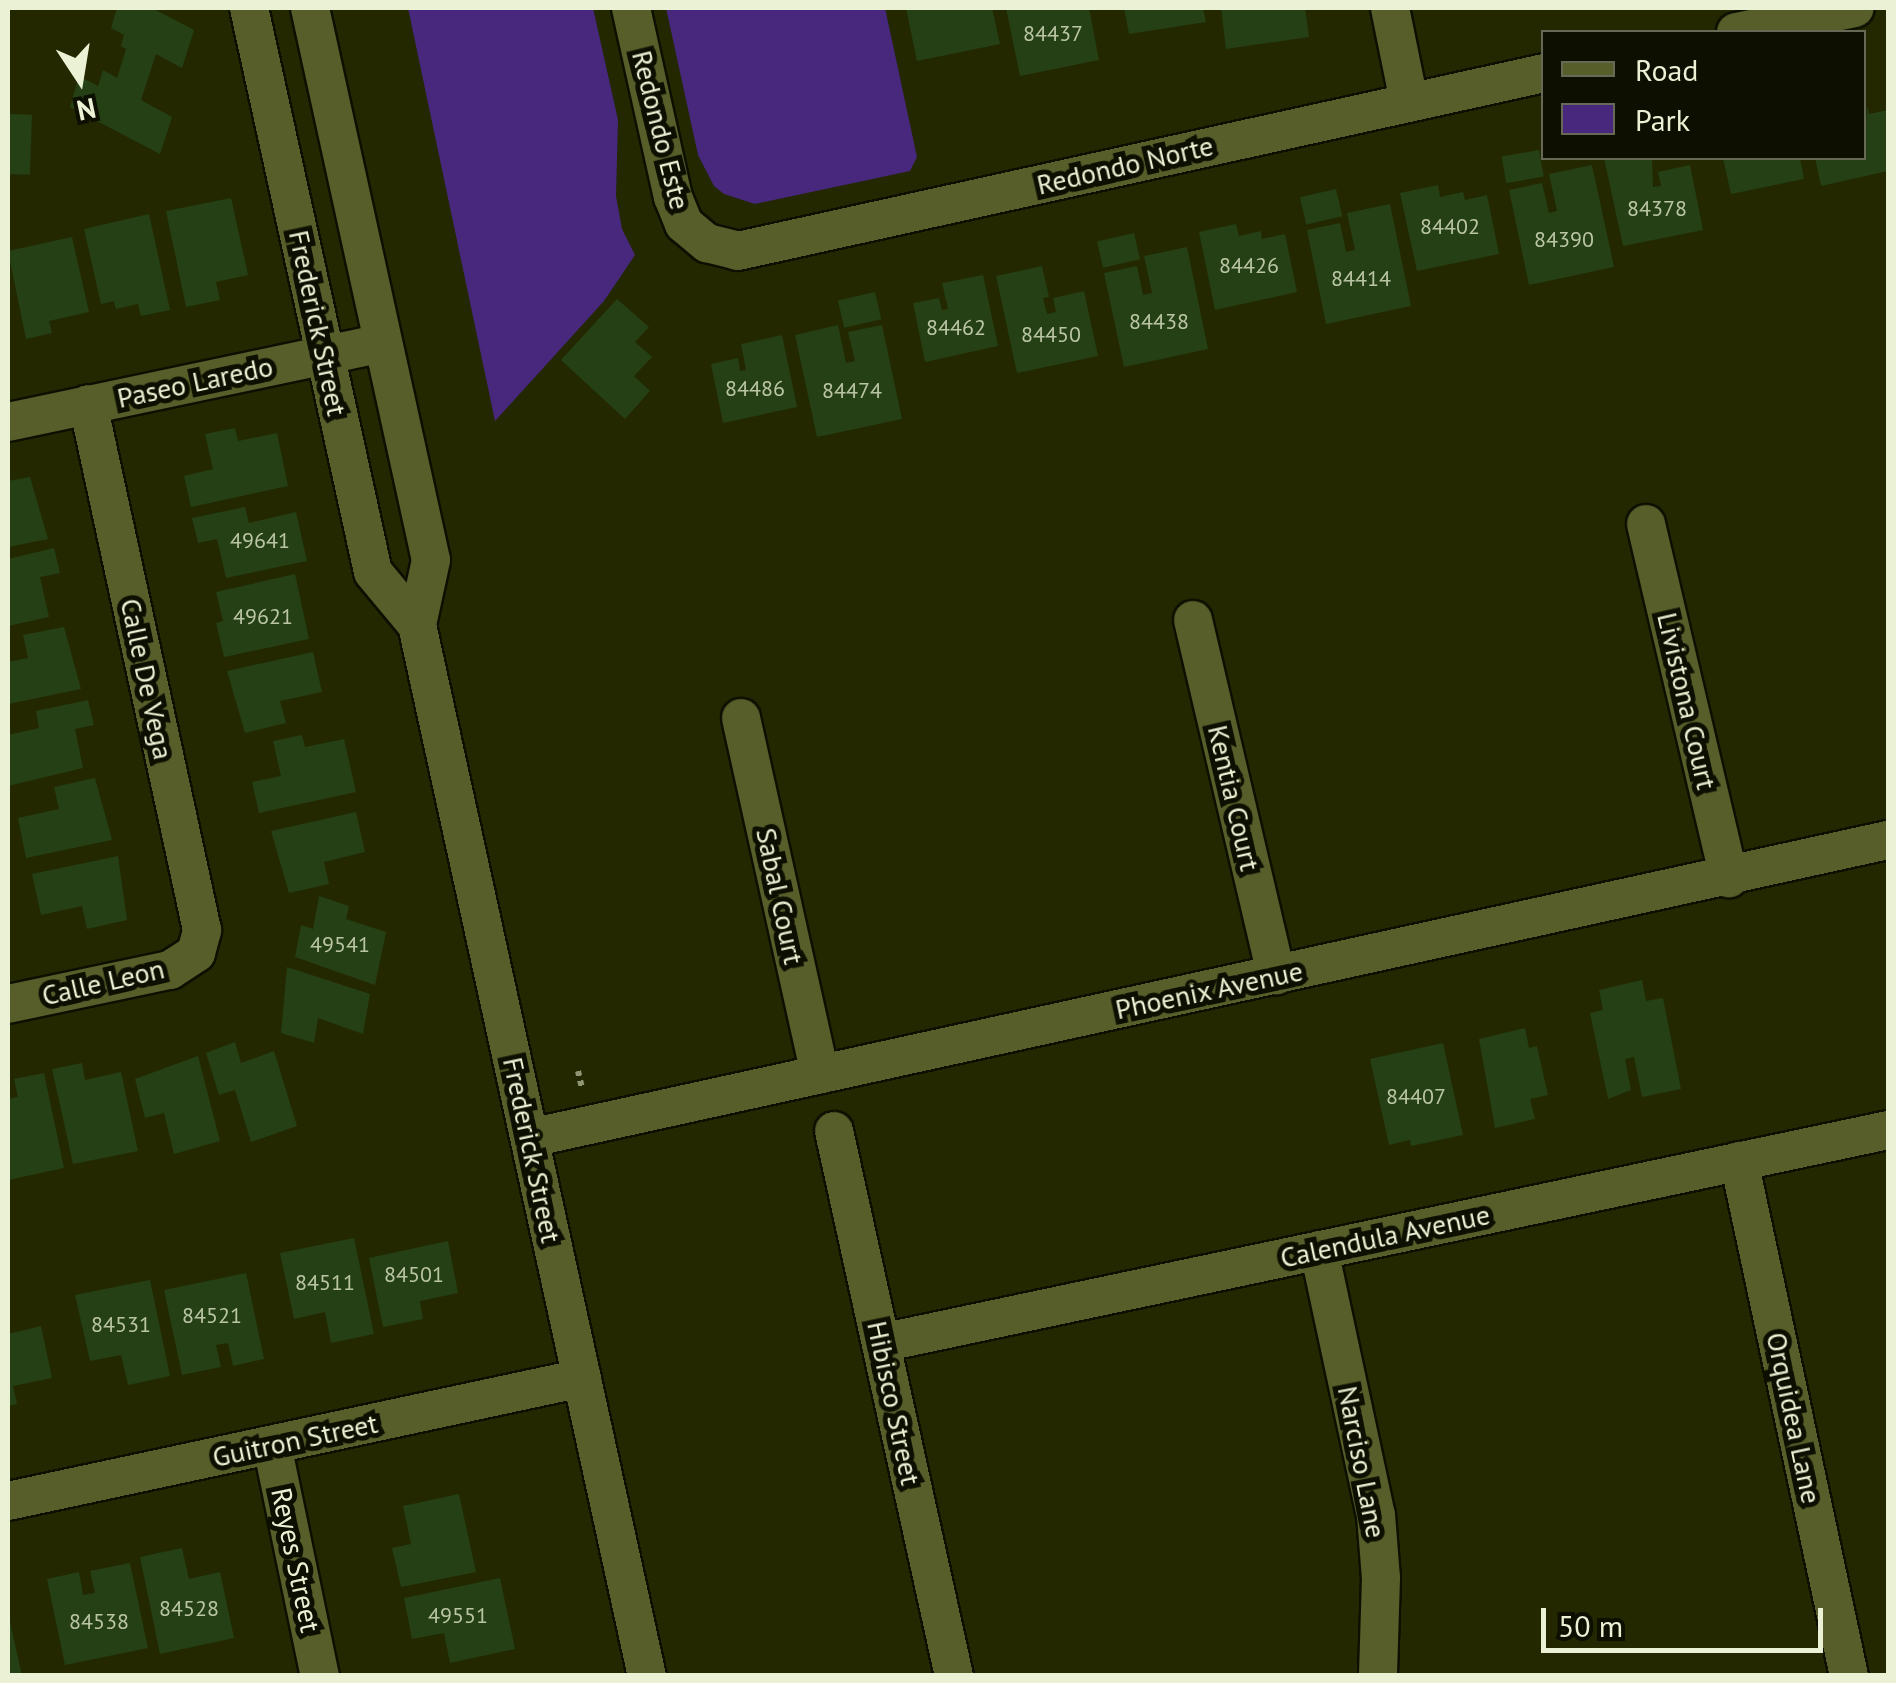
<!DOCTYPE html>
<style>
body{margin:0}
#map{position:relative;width:1896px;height:1683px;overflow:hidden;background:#232800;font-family:"PT Sans",sans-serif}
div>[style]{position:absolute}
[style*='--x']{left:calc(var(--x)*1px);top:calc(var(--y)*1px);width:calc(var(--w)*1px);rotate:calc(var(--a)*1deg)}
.green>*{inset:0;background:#47287d}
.building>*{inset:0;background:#254015;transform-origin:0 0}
.path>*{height:6px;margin-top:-3px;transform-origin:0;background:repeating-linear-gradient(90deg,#909674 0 5px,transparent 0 10px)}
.roads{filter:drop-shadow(2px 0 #0d1000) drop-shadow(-2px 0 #0d1000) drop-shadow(0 2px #0d1000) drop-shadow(0 -2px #0d1000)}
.minor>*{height:38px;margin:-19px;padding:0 19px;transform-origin:19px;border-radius:19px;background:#575e2a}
span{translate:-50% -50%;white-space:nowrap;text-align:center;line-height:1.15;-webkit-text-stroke:10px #0d0f00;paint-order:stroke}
.number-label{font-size:22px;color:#bac5a4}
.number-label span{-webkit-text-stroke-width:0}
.street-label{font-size:28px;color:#ebf1d4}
.frame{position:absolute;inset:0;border:10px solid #ebf1d4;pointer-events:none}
.legend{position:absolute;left:1541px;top:30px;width:325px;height:130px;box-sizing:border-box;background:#0d0f00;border:2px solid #666955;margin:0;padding:12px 18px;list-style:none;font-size:30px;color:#ebf1d4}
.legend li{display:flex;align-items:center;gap:20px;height:50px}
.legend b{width:50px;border:2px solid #666955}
.north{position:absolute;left:30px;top:30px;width:100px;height:100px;-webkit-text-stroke:8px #0d0f00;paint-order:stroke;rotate:168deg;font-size:28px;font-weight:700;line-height:40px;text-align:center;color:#ebf1d4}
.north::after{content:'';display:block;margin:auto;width:35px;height:45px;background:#ebf1d4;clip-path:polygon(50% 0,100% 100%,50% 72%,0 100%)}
.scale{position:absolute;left:1541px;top:1608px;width:282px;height:45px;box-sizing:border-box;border:5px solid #ebf1d4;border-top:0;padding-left:12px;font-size:30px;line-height:35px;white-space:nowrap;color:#ebf1d4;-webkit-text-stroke:8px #0d0f00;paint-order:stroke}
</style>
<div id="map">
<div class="green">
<i style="clip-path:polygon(408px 8px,593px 8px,618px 120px,616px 196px,622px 229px,635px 255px,604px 301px,495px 421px)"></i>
<i style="clip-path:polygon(666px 8px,885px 8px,917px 157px,910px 171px,755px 204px,724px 194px,714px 186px,698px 155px)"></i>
</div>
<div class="building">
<i style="clip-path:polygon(117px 8px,152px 8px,194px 30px,182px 68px,156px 54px,141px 100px,172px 117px,160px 154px,70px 107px,79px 76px,98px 86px,103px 70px,117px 78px,126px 49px,121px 46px,124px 35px,111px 28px)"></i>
<i style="clip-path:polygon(906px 8px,992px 8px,1000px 44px,917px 61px)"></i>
<i style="clip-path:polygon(1006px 8px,1089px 8px,1099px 60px,1020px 76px)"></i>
<i style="clip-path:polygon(1124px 8px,1203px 8px,1206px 22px,1129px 34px)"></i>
<i style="clip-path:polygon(1221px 8px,1305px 8px,1309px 37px,1226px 49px)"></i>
<i style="clip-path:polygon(1867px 106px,1869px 114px,1888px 110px,1888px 171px,1821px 186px,1815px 158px,1864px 158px)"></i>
<i style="left:8px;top:114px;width:24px;height:60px;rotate:2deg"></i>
<i style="left:1539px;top:150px;width:27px;height:38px;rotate:80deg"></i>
<i style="clip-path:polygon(1604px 158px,1652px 158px,1653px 187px,1661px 186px,1658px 172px,1690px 165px,1703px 230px,1623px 246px)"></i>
<i style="clip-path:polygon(1723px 158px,1800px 158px,1804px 179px,1731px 194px)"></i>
<i style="clip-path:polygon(1592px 165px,1614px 267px,1529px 285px,1509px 190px,1542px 183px,1549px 213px,1557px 211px,1549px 174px)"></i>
<i style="clip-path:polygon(1438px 185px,1440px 197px,1463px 192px,1465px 200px,1487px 195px,1499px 254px,1417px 271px,1400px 193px)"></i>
<i style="left:1336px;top:189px;width:28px;height:37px;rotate:77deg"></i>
<i style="clip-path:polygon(231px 198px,248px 275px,216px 282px,220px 300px,186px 307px,166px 211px)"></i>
<i style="clip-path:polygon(1390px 204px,1411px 306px,1326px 324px,1307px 230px,1340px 223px,1346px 252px,1355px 250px,1347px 213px)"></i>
<i style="clip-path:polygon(149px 214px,170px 310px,141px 316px,138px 304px,116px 309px,114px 301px,101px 304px,84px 229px)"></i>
<i style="clip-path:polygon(1236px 224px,1239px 236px,1261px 231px,1262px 239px,1285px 234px,1297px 292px,1215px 310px,1199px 232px)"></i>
<i style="left:1134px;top:233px;width:27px;height:38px;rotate:77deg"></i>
<i style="clip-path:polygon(72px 237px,89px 312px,49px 321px,52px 333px,26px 339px,8px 251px)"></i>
<i style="clip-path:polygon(1187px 247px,1208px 349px,1124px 367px,1104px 273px,1137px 266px,1143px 295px,1152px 293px,1144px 256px)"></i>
<i style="clip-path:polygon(1042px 266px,1049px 297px,1043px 298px,1047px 314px,1056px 312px,1053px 298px,1084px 291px,1098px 356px,1017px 373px,996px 276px)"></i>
<i style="clip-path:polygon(983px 275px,998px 346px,925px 362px,913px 303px,939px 298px,942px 310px,948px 309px,942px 283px)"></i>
<i style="left:875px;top:292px;width:28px;height:38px;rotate:77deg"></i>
<i style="clip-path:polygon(617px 299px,649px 327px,635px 342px,652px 357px,634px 376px,650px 391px,625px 419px,561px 360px)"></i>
<i style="clip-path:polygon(838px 325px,846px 363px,855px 361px,848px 332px,882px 325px,902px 419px,817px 437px,795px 335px)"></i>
<i style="clip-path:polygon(782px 335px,797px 407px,723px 423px,711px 364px,738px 358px,740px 371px,746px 370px,741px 344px)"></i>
<i style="clip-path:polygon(235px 428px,238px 441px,277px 433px,288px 486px,191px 507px,184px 476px,213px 469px,205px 434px)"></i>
<i style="clip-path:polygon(30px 477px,48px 539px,8px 547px,8px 481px)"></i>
<i style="clip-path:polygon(245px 507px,249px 523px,296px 512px,307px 561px,226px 578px,217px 539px,198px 543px,192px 518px)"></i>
<i style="clip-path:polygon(54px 548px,60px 573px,40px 577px,49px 617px,8px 626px,8px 559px)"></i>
<i style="clip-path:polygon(295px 574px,309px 639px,224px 657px,216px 623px,223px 621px,216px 592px)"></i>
<i style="clip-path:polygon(64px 627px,81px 689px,8px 704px,8px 662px,28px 658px,23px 635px)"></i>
<i style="clip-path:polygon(313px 652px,322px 692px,280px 701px,286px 723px,245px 733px,227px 671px)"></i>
<i style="clip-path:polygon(88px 700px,94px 725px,75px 729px,83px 768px,8px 786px,8px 735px,39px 728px,36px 711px)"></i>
<i style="clip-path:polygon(302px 735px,305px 747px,344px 739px,356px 792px,259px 813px,252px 782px,281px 776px,273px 741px)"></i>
<i style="clip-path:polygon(95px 778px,112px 840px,26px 858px,18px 818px,59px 809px,54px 787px)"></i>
<i style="clip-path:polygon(356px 812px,365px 852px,324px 862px,329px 884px,289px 893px,271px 831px)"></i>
<i style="clip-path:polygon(118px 856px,127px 920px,87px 929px,82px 906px,41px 915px,32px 874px)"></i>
<i style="clip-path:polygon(319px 896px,349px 906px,346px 919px,386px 932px,375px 985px,295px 957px,301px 925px,313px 929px)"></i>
<i style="clip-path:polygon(287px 967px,370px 994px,363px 1034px,318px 1018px,314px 1043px,281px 1033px)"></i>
<i style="clip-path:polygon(1642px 980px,1646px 1001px,1663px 998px,1681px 1089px,1642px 1097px,1634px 1057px,1625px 1059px,1631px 1090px,1608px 1099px,1590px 1013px,1603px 1010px,1599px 990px)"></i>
<i style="clip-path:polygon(1525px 1028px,1529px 1048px,1537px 1046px,1548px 1095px,1530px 1099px,1535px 1119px,1495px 1128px,1479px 1039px)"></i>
<i style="clip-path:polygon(235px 1042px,241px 1063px,274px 1051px,297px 1126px,251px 1142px,235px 1090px,219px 1095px,206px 1053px)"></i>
<i style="clip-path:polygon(1443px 1043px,1463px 1135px,1411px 1146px,1410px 1140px,1389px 1145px,1370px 1059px)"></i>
<i style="clip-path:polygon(198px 1056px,220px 1141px,174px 1154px,164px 1113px,145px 1118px,135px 1079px)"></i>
<i style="clip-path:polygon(82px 1063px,85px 1080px,121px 1072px,138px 1151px,73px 1164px,52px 1069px)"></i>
<i style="clip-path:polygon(44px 1073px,64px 1168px,8px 1180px,8px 1099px,18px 1097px,14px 1079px)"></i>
<i style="clip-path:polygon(354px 1238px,374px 1334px,331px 1343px,325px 1312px,294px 1319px,280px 1253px)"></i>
<i style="clip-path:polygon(448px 1241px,458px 1293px,420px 1301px,423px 1319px,383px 1327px,369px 1258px)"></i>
<i style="clip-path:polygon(246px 1273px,264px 1359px,233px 1366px,228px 1343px,216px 1345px,221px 1367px,182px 1375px,164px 1290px)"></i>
<i style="clip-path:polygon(150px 1280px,170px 1376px,128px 1385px,121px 1355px,90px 1361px,75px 1295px)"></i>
<i style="clip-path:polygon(41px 1326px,52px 1378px,13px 1386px,17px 1404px,8px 1406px,8px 1334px)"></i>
<i style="clip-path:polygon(459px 1494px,476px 1572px,401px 1587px,392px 1548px,411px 1544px,403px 1506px)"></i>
<i style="clip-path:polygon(182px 1548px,189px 1579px,220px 1572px,234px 1638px,160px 1654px,140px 1557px)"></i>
<i style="clip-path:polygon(130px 1563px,148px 1648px,65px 1665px,47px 1579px,79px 1572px,83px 1595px,95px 1593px,90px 1571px)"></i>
<i style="clip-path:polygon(500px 1578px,515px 1649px,450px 1663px,444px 1633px,412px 1639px,404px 1598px)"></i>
<i style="clip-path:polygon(8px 1617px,9px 1617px,22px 1676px,8px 1676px)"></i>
</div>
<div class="path">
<i style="--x:578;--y:1071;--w:18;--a:77"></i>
</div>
<div class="roads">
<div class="minor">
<i style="--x:249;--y:8;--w:577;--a:77.6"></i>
<i style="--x:373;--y:572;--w:69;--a:50.3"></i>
<i style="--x:310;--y:8;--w:565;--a:77.64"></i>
<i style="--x:431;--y:560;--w:66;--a:102.2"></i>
<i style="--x:417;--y:625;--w:1076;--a:77.66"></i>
<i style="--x:631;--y:8;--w:194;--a:77.5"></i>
<i style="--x:673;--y:197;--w:29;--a:68"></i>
<i style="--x:684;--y:224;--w:30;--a:40"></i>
<i style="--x:707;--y:243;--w:32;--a:14"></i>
<i style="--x:738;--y:251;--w:825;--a:-12.45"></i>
<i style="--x:1390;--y:8;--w:95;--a:78.5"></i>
<i style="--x:1736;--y:32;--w:121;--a:-11.4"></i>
<i style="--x:8;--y:422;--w:383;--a:-11.9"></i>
<i style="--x:1646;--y:524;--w:364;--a:76.8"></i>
<i style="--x:1193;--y:620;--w:365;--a:76.8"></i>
<i style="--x:741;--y:718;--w:365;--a:77.5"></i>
<i style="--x:8;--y:1004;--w:166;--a:-11.9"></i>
<i style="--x:170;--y:970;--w:31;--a:-33"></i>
<i style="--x:196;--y:953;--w:24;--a:-75"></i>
<i style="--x:202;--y:930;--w:538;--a:-102.23"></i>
<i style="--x:834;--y:1131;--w:558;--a:77.58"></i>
<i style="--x:530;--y:1138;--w:1390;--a:-12.38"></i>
<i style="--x:1739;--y:1161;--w:527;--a:77.94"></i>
<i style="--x:1319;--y:1250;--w:271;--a:77.9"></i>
<i style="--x:1376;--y:1515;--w:63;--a:85.5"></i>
<i style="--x:1381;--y:1578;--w:98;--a:91.8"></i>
<i style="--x:881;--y:1343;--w:1029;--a:-11.94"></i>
<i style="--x:272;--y:1445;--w:236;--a:78.3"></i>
<i style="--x:8;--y:1501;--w:587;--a:-12.09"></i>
</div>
</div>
<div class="number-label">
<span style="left:1053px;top:34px">84437</span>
<span style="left:1657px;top:209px">84378</span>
<span style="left:1450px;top:227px">84402</span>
<span style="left:1564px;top:240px">84390</span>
<span style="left:1249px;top:266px">84426</span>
<span style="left:1361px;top:279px">84414</span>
<span style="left:1159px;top:322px">84438</span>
<span style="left:956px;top:328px">84462</span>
<span style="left:1051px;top:335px">84450</span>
<span style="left:755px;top:389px">84486</span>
<span style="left:852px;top:391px">84474</span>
<span style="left:260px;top:541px">49641</span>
<span style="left:263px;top:617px">49621</span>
<span style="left:340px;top:945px">49541</span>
<span style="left:1416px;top:1097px">84407</span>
<span style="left:414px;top:1275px">84501</span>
<span style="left:325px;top:1283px">84511</span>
<span style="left:212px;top:1316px">84521</span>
<span style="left:121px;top:1325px">84531</span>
<span style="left:189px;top:1609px">84528</span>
<span style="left:458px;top:1616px">49551</span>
<span style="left:99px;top:1622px">84538</span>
</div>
<div class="street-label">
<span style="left:661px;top:130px;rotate:76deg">Redondo Este</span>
<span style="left:1125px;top:165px;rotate:-13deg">Redondo Norte</span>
<span style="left:318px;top:323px;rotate:78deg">Frederick Street</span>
<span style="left:195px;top:382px;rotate:-12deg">Paseo Laredo</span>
<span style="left:147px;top:679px;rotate:78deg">Calle De Vega</span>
<span style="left:1687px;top:701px;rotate:77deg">Livistona Court</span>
<span style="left:1234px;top:798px;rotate:77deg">Kentia Court</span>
<span style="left:780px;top:896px;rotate:78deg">Sabal Court</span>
<span style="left:103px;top:982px;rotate:-13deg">Calle Leon</span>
<span style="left:1209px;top:990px;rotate:-12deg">Phoenix Avenue</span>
<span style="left:532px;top:1150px;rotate:78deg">Frederick Street</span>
<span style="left:1385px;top:1236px;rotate:-12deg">Calendula Avenue</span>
<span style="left:894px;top:1403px;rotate:78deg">Hibisco Street</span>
<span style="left:1794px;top:1418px;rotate:78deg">Orquidea Lane</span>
<span style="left:295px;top:1440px;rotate:-12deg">Guitron Street</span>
<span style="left:1362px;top:1462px;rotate:79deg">Narciso Lane</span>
<span style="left:296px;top:1560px;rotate:78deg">Reyes Street</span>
</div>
<div class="frame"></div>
<ul class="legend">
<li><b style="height:12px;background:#575e2a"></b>Road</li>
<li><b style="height:28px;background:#47287d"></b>Park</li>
</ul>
<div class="north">N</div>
<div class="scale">50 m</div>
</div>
